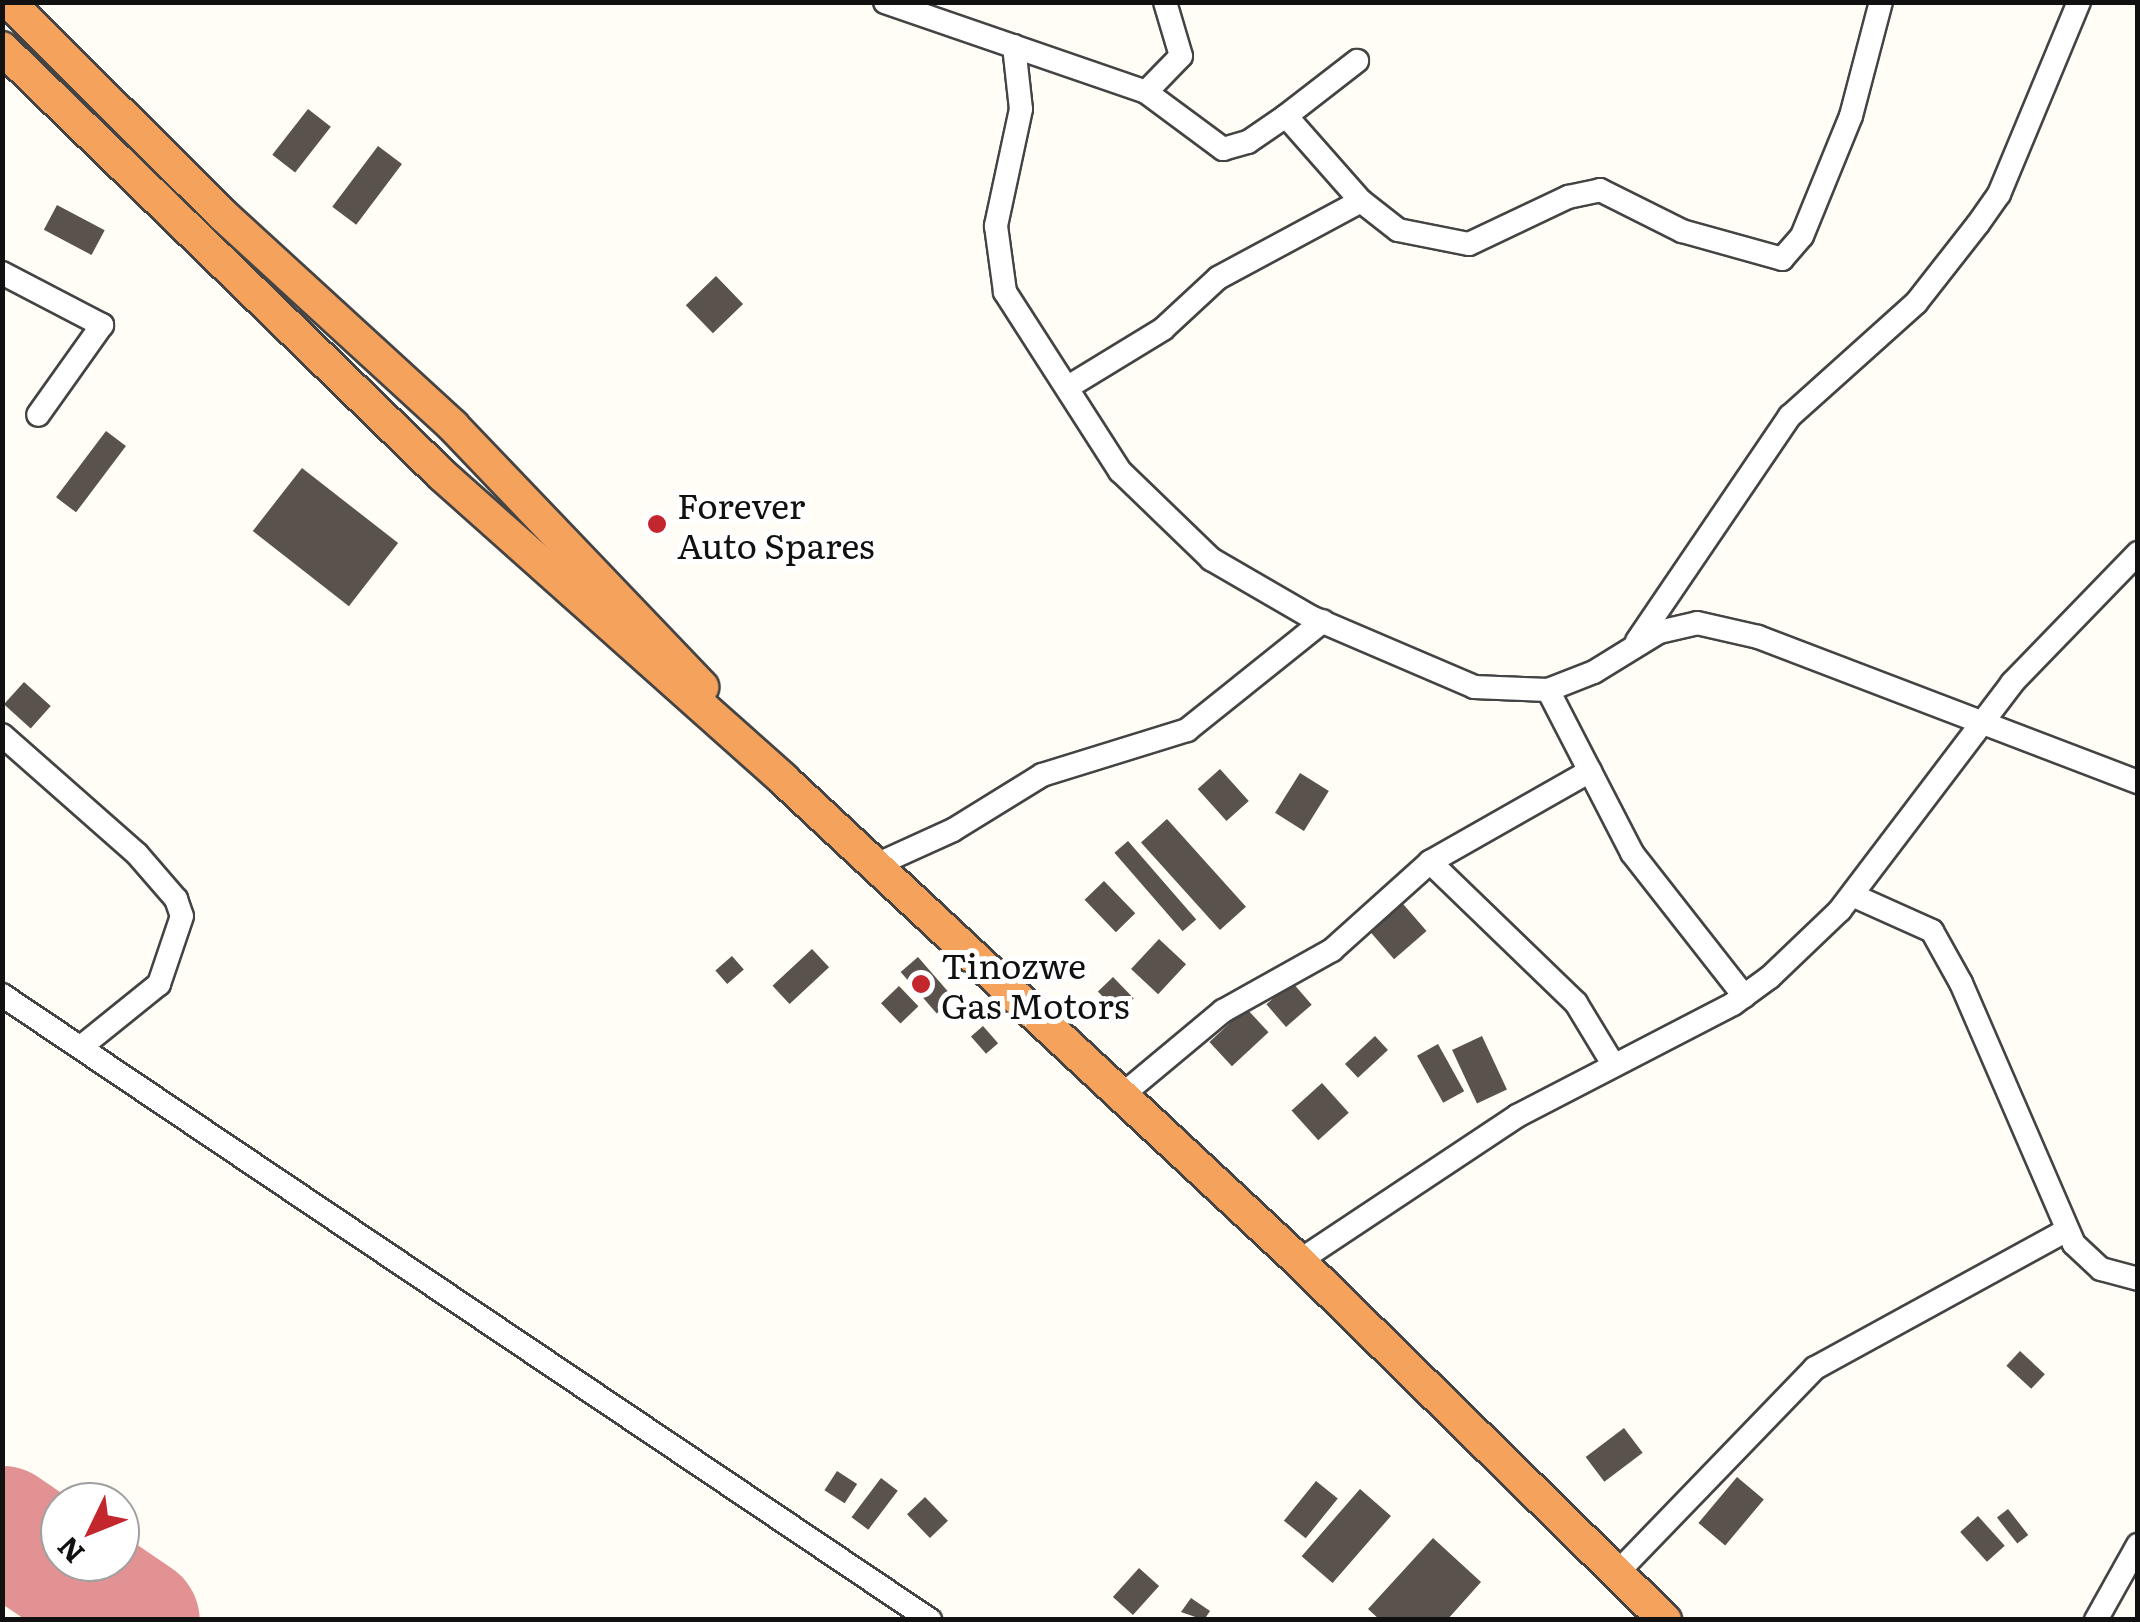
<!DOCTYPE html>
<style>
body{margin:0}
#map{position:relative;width:2140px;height:1622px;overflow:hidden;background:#fffdf5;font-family:Literata,serif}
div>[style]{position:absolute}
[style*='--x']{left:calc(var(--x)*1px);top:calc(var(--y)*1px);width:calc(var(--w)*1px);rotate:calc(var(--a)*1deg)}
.runway>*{height:125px;margin:-62.5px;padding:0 62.5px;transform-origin:62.5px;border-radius:62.5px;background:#e29292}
.building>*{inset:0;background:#5a524d;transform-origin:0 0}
.roads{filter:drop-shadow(2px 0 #444) drop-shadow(-2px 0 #444) drop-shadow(0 2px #444) drop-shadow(0 -2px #444)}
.minor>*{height:22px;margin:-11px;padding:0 11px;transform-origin:11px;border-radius:11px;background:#fff}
.highway>*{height:32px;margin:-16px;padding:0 16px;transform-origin:16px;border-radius:16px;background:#f5a25d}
.dots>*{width:28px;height:28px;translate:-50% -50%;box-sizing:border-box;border:5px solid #fff;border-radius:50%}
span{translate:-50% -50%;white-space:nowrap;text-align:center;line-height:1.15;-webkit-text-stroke:10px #fff;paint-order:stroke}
.poi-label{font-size:35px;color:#111}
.left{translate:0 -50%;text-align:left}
.frame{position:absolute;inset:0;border:5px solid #111;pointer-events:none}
.north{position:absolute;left:40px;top:1482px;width:100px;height:100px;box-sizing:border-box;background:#fff;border:2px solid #a0a0a0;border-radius:50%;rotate:227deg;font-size:28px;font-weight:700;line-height:40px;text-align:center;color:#111}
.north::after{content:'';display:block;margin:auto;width:35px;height:45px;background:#c4262e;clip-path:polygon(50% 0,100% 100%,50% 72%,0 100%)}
</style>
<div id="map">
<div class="runway">
<i style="--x:2;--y:1528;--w:163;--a:34.3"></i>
</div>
<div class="building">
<i style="left:308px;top:109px;width:29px;height:58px;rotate:38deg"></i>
<i style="left:378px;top:146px;width:30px;height:76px;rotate:37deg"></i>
<i style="left:57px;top:205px;width:54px;height:28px;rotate:28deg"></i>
<i style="left:716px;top:276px;width:39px;height:42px;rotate:46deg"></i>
<i style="left:106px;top:431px;width:25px;height:83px;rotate:37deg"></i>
<i style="left:302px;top:468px;width:122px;height:80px;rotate:38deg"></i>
<i style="left:24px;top:682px;width:36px;height:30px;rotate:42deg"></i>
<i style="left:1220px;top:769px;width:43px;height:30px;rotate:48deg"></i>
<i style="left:1300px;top:773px;width:34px;height:47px;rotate:32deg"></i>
<i style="left:1167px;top:819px;width:118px;height:35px;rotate:48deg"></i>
<i style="left:1128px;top:841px;width:104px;height:18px;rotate:49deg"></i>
<i style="left:1104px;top:881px;width:45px;height:27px;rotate:46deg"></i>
<i style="left:1397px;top:897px;width:45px;height:43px;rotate:49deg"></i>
<i style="left:1159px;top:939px;width:37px;height:41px;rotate:43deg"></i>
<i style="left:812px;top:949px;width:25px;height:54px;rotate:47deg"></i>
<i style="left:732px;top:956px;width:18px;height:22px;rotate:49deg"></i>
<i style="left:918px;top:957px;width:55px;height:23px;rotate:49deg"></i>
<i style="left:1113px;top:977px;width:30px;height:21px;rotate:46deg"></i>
<i style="left:1292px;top:982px;width:30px;height:34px;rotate:49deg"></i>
<i style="left:899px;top:986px;width:28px;height:25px;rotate:46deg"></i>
<i style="left:1246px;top:1008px;width:33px;height:50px;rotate:47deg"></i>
<i style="left:983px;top:1026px;width:23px;height:16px;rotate:49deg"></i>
<i style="left:1375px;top:1036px;width:19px;height:41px;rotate:47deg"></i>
<i style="left:1482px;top:1036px;width:59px;height:33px;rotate:65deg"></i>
<i style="left:1438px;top:1044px;width:54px;height:24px;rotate:61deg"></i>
<i style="left:1322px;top:1083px;width:40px;height:41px;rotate:48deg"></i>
<i style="left:2020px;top:1351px;width:34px;height:20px;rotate:43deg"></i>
<i style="left:1624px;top:1428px;width:31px;height:48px;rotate:53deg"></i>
<i style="left:837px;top:1471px;width:24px;height:23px;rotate:33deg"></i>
<i style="left:1737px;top:1477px;width:35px;height:60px;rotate:40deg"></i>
<i style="left:881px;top:1478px;width:21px;height:49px;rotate:37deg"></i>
<i style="left:1316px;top:1481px;width:28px;height:51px;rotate:39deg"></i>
<i style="left:1360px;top:1489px;width:41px;height:89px;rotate:41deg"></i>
<i style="left:925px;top:1497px;width:33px;height:25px;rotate:46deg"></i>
<i style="left:2008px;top:1509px;width:33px;height:14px;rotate:52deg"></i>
<i style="left:1978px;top:1516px;width:40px;height:24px;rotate:48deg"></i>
<i style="clip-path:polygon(1433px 1538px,1481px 1582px,1447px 1620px,1380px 1620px,1368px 1609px)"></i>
<i style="left:1139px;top:1568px;width:27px;height:39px;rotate:42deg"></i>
<i style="clip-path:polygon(1191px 1598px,1210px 1611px,1204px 1620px,1181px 1612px)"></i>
</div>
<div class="roads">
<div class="minor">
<i style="--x:885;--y:2;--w:276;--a:19"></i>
<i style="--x:1146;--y:92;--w:96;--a:36.5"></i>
<i style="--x:1223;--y:149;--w:26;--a:-16"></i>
<i style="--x:1248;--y:142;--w:46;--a:-34.4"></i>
<i style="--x:1286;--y:116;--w:113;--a:48.6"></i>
<i style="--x:1361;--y:201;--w:162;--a:151.7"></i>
<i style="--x:1218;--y:278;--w:75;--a:137.2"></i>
<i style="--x:1163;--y:329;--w:111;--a:148.6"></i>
<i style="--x:1014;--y:46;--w:63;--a:83.7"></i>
<i style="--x:1021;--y:109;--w:120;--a:102.1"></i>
<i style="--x:996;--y:226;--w:67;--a:82.2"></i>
<i style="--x:1005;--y:292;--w:213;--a:57.3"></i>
<i style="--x:1120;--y:471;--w:127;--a:44"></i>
<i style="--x:1211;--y:559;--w:116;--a:30.1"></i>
<i style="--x:1311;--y:617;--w:177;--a:23.2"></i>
<i style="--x:1474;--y:687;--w:74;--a:2.3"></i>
<i style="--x:1548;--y:690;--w:49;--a:-21.4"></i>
<i style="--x:1594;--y:672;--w:76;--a:-31.6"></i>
<i style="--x:1659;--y:632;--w:39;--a:-13"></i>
<i style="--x:1697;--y:623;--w:63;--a:12.9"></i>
<i style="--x:1758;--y:637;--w:407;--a:20.9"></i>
<i style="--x:1146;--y:92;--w:50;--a:-45.8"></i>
<i style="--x:1181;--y:56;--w:56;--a:-106.5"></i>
<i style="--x:1286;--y:116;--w:90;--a:-37.8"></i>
<i style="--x:1361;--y:201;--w:47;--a:38.1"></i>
<i style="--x:1398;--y:230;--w:72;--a:11.2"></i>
<i style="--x:1469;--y:244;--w:110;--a:-25.4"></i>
<i style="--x:1568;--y:197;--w:33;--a:-12"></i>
<i style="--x:1600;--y:190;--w:92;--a:26.6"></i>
<i style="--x:1682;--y:231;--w:104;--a:15.6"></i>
<i style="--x:1782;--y:259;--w:30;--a:-49"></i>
<i style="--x:1802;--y:236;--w:130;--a:-67.8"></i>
<i style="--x:1851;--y:116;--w:118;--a:-75.3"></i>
<i style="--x:2;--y:273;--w:113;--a:27.5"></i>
<i style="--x:102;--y:325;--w:110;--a:125.4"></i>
<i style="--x:1637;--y:641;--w:272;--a:-55.8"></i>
<i style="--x:1790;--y:416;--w:169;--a:-41.9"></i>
<i style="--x:1916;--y:303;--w:100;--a:-51.9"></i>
<i style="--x:1978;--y:224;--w:37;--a:-55"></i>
<i style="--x:1999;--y:194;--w:208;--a:-67.4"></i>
<i style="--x:1548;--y:690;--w:183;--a:62.7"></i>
<i style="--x:1632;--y:853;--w:182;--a:51.9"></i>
<i style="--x:2;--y:735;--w:180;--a:41.4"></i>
<i style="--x:137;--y:854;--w:60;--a:49.1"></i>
<i style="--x:176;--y:899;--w:18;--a:71"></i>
<i style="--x:182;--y:916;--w:72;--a:108.7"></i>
<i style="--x:159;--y:984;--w:100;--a:141.1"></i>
<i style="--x:1430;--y:862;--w:203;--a:44"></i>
<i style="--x:1576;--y:1003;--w:71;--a:58.8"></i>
<i style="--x:876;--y:865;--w:85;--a:-24.4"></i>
<i style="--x:953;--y:830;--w:105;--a:-31.7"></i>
<i style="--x:1042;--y:775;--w:152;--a:-17.2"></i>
<i style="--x:1187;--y:730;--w:174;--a:-38.7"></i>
<i style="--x:1852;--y:895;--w:88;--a:24.2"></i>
<i style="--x:1932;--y:931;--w:60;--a:60.9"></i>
<i style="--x:1961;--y:983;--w:284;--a:66.6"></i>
<i style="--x:2074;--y:1244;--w:37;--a:43"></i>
<i style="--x:2101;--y:1269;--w:38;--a:15"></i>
<i style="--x:2;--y:995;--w:1119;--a:33.96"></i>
<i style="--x:1121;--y:1096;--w:133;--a:-39.8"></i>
<i style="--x:1223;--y:1011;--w:125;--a:-29.2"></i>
<i style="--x:1332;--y:950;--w:132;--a:-41.9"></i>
<i style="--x:1430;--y:862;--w:184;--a:-29.6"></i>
<i style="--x:1299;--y:1261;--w:262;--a:-33.6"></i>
<i style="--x:1517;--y:1116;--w:243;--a:-27.4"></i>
<i style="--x:1733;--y:1004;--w:46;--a:-36.1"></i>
<i style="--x:1770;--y:977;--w:97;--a:-43.7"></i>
<i style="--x:1840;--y:910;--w:285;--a:-52.8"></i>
<i style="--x:2012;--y:683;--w:181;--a:-45.9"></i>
<i style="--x:1617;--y:1573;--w:285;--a:-46"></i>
<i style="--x:1815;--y:1368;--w:287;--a:-28.7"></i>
<i style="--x:2096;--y:1620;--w:86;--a:-60.8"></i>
</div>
<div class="highway">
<i style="--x:9;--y:2;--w:302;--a:44.9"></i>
<i style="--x:223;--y:215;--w:312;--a:42.5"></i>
<i style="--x:453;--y:426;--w:361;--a:46.3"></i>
<i style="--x:2;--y:48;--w:613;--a:44.14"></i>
<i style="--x:442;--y:475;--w:458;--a:41.7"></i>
<i style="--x:784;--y:780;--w:705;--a:43.04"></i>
<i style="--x:1299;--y:1261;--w:513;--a:44.45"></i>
</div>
</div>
<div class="dots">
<i style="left:657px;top:524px;background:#c4262e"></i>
<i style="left:921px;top:984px;background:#c4262e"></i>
</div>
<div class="poi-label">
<span class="left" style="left:677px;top:524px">Forever<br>Auto Spares</span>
<span class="left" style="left:941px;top:984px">Tinozwe<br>Gas Motors</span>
</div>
<div class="frame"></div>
<div class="north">N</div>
</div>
